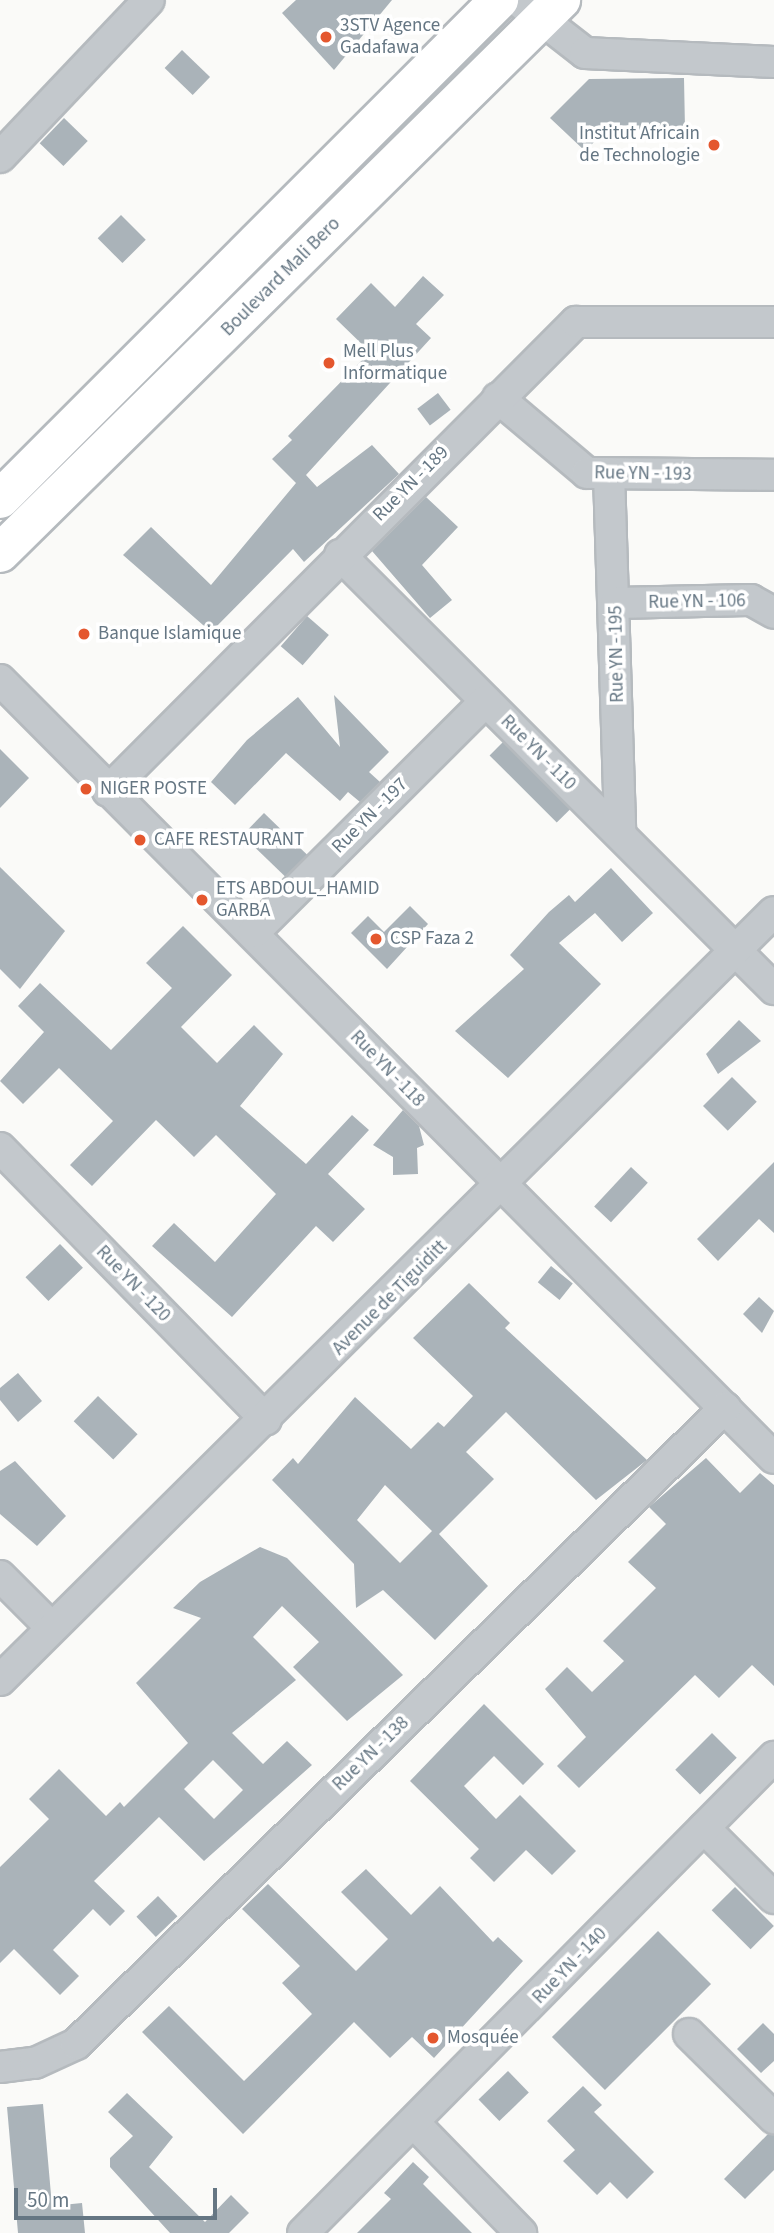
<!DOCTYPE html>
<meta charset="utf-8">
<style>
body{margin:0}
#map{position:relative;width:774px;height:2233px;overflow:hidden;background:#fafaf8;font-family:"Source Sans 3",sans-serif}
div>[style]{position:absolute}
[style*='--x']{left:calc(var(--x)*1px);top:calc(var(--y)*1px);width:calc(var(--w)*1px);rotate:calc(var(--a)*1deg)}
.building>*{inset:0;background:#aab3b9;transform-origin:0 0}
.roads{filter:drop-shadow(2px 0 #b5babe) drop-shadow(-2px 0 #b5babe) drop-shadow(0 2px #b5babe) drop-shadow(0 -2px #b5babe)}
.minor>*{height:30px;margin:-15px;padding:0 15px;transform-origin:15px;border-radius:15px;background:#c3c8cc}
.major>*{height:38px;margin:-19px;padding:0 19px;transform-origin:19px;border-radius:19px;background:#fff}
.dots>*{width:19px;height:19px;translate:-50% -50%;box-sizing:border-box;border:4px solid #fff;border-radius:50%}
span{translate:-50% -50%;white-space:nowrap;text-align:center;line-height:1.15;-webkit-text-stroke:7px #fff;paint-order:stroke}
.poi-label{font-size:19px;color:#657683}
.left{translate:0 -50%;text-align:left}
.right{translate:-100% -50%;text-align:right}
.street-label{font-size:19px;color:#657683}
.scale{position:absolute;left:14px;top:2188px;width:203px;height:32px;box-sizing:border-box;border:4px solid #657683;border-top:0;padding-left:9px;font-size:21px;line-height:24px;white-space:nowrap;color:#657683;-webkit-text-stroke:5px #fff;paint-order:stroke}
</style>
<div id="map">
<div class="building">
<i style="clip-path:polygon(296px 0,392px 0,334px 70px,282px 13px)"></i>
<i style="left:182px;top:50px;width:39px;height:25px;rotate:44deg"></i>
<i style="clip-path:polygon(684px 78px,685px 129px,606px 130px,585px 151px,550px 118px,589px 79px)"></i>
<i style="left:64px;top:118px;width:33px;height:35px;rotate:44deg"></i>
<i style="left:121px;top:215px;width:35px;height:33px;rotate:45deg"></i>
<i style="clip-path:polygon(423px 276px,444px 295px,416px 324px,431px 338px,306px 475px,317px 487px,372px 445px,399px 474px,304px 562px,293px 549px,211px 632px,123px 555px,151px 527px,211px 585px,296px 483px,272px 459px,292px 440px,288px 436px,370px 352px,336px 319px,371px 283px,395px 307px)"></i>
<i style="left:438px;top:393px;width:21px;height:26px;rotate:53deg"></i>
<i style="clip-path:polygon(426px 497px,458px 527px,422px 565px,452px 600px,430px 618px,372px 551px)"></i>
<i style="left:307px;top:616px;width:29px;height:40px;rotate:41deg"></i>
<i style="clip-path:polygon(334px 695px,389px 752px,369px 772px,380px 782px,360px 802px,348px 792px,340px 801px,286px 753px,235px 805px,211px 782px,247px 740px,298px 697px,340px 747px)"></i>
<i style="left:503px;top:742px;width:95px;height:19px;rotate:45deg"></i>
<i style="clip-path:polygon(0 749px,29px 778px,0 808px)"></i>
<i style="left:264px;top:813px;width:60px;height:31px;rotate:44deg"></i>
<i style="clip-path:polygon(0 867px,65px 931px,20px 989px,0 969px)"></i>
<i style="clip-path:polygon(611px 868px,653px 913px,622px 942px,595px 913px,559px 943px,601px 984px,508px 1078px,455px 1031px,524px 969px,510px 955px,549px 912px,569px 895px,575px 902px)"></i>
<i style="clip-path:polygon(410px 906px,428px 924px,387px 969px,351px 933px,368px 916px,384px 932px)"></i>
<i style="clip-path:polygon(183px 926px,232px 975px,181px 1027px,217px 1063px,254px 1025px,283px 1054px,240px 1106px,306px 1164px,352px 1115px,369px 1130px,328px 1174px,365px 1209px,333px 1242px,316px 1226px,232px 1317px,152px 1246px,174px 1223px,215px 1262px,276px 1194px,216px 1135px,194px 1157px,156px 1120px,92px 1186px,70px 1165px,113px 1121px,59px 1068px,23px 1104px,0 1081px,44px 1032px,18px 1006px,40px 983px,111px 1050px,172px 988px,146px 963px)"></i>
<i style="clip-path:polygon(739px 1020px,761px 1041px,718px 1074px,706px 1054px)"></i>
<i style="left:732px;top:1077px;width:35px;height:41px;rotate:45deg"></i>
<i style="clip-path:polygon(403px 1110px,419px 1126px,424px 1145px,417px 1148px,418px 1174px,393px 1175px,393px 1157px,373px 1145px)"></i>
<i style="clip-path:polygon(774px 1162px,774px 1233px,759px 1219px,718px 1261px,697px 1239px)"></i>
<i style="left:631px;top:1167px;width:23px;height:54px;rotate:43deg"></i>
<i style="left:60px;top:1244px;width:33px;height:48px;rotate:46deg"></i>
<i style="left:551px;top:1266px;width:28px;height:21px;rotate:39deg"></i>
<i style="clip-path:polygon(evenodd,469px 1283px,510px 1323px,505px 1328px,647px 1460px,596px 1500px,506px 1412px,466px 1452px,494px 1479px,439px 1534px,488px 1586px,435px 1640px,383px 1590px,356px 1608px,354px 1564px,272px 1480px,293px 1458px,298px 1464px,355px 1397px,411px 1449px,438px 1422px,444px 1427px,473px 1396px,413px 1338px,469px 1283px,385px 1485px,432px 1531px,400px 1563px,357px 1520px,385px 1485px)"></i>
<i style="clip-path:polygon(759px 1297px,774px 1311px,762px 1333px,743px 1314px)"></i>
<i style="clip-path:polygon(18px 1373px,42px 1401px,18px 1422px,0 1400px,0 1388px)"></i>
<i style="left:98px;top:1396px;width:55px;height:35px;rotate:44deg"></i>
<i style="clip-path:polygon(706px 1458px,740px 1493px,760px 1473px,774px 1485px,774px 1686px,752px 1665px,719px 1698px,695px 1675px,579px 1788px,557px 1766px,586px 1737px,545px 1689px,567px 1667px,592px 1692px,624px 1661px,603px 1641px,656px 1588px,628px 1562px,666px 1524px,649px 1507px)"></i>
<i style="clip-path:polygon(15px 1461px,66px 1516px,37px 1546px,0 1514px,0 1471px)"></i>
<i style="clip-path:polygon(evenodd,260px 1547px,287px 1558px,403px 1675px,347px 1721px,293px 1667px,319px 1642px,282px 1606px,253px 1637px,296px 1680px,232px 1733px,263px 1764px,287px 1741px,312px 1765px,204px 1861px,159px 1817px,94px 1881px,125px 1911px,110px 1926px,93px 1909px,53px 1950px,79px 1976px,60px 1995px,14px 1949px,0 1963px,0 1867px,49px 1819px,29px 1799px,59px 1769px,106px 1816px,120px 1802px,124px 1807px,188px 1743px,136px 1683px,201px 1618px,173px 1608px,200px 1582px,260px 1547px,213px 1760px,243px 1790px,214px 1819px,184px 1789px,213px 1760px)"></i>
<i style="clip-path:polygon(484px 1704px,544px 1764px,523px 1785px,494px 1756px,464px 1786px,496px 1819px,520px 1795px,576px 1851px,552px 1875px,526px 1850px,494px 1882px,470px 1858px,479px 1849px,410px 1781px)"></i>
<i style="left:712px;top:1733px;width:35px;height:52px;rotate:45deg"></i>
<i style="clip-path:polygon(366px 1869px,411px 1915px,440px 1886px,493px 1942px,498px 1937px,523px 1961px,434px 2058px,412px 2037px,390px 2058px,354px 2022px,243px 2134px,142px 2032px,169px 2006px,244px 2081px,312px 2014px,282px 1983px,300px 1966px,242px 1909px,268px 1884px,356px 1971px,388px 1939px,341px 1892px)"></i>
<i style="left:735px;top:1887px;width:55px;height:33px;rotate:45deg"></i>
<i style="left:158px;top:1896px;width:28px;height:30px;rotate:46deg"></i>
<i style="left:658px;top:1931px;width:75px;height:150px;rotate:45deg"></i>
<i style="clip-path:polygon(763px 2023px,774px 2034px,774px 2061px,761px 2073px,737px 2049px)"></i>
<i style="left:508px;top:2071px;width:30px;height:41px;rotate:46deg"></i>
<i style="clip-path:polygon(583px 2086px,602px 2105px,594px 2112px,654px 2172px,627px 2199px,610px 2182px,597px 2195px,563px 2161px,575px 2150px,547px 2121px)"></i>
<i style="clip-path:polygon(127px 2093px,173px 2137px,149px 2167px,205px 2222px,231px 2195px,249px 2213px,229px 2233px,170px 2233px,110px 2167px,110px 2158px,133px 2136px,108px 2112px)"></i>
<i style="clip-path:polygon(43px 2104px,52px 2206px,82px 2203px,85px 2233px,18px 2233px,7px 2107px)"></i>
<i style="clip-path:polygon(768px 2134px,774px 2135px,774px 2170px,745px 2199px,724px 2179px)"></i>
<i style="clip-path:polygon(413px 2162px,429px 2177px,423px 2184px,472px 2233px,357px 2233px,391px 2199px,384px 2193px)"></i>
</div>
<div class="roads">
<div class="minor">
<i style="--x:517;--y:0;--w:86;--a:37.9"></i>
<i style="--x:585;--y:53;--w:189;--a:2.7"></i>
<i style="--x:0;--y:157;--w:216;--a:-46.5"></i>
<i style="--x:498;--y:398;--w:116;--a:40.1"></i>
<i style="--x:587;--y:473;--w:187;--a:0.6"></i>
<i style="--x:609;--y:474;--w:360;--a:88.2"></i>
<i style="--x:340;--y:555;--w:614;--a:45"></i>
<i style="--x:616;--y:603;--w:135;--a:-1.3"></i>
<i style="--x:751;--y:600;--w:26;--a:29"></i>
<i style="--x:0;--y:680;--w:1097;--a:45.15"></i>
<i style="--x:108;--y:791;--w:663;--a:-45.06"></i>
<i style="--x:576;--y:322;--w:198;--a:0"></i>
<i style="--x:254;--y:932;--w:327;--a:-44.9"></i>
<i style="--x:0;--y:1148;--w:380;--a:45.6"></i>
<i style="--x:0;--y:1576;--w:72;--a:45"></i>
<i style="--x:0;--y:1680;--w:1090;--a:-44.78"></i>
<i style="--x:704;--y:1828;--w:99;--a:45"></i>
<i style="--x:689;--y:2034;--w:120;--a:44.7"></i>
<i style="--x:0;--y:2067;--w:35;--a:-7"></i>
<i style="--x:35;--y:2063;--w:45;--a:-24.9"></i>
<i style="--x:76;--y:2044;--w:909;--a:-44.42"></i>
<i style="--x:416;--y:2125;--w:151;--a:45.8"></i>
<i style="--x:303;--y:2233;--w:670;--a:-45.3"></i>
</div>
<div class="major">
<i style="--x:0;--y:499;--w:706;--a:-45"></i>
<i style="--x:0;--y:553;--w:788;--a:-44.59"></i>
</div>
</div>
<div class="dots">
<i style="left:326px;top:37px;background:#e4572e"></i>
<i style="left:714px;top:145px;background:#e4572e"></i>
<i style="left:329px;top:363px;background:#e4572e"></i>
<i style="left:84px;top:634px;background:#e4572e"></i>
<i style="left:86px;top:789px;background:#e4572e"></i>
<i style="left:140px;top:840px;background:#e4572e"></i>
<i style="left:202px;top:900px;background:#e4572e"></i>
<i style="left:376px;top:939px;background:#e4572e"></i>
<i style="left:433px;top:2038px;background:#e4572e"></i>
</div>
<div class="poi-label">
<span class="left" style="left:340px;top:37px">3STV Agence<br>Gadafawa</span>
<span class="right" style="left:700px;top:145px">Institut Africain<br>de Technologie</span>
<span class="left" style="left:343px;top:363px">Mell Plus<br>Informatique</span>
<span class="left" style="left:98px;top:634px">Banque Islamique</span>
<span class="left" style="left:100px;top:789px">NIGER POSTE</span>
<span class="left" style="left:154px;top:840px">CAFE RESTAURANT</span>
<span class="left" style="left:216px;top:900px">ETS ABDOUL_HAMID<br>GARBA</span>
<span class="left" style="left:390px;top:939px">CSP Faza 2</span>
<span class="left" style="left:447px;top:2038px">Mosquée</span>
</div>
<div class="street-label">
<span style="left:281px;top:277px;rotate:-45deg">Boulevard Mali Bero</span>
<span style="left:643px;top:474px;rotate:1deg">Rue YN - 193</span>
<span style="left:411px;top:484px;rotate:-45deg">Rue YN - 189</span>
<span style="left:697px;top:602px;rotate:-1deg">Rue YN - 106</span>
<span style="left:617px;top:654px;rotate:-91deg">Rue YN - 195</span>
<span style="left:538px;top:753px;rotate:45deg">Rue YN - 110</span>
<span style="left:370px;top:816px;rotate:-45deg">Rue YN - 197</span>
<span style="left:387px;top:1069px;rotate:46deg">Rue YN - 118</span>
<span style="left:133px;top:1284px;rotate:46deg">Rue YN - 120</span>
<span style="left:390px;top:1298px;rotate:-45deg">Avenue de Tiguiditt</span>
<span style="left:371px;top:1754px;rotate:-44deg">Rue YN - 138</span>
<span style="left:570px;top:1966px;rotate:-46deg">Rue YN - 140</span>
</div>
<div class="scale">50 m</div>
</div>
